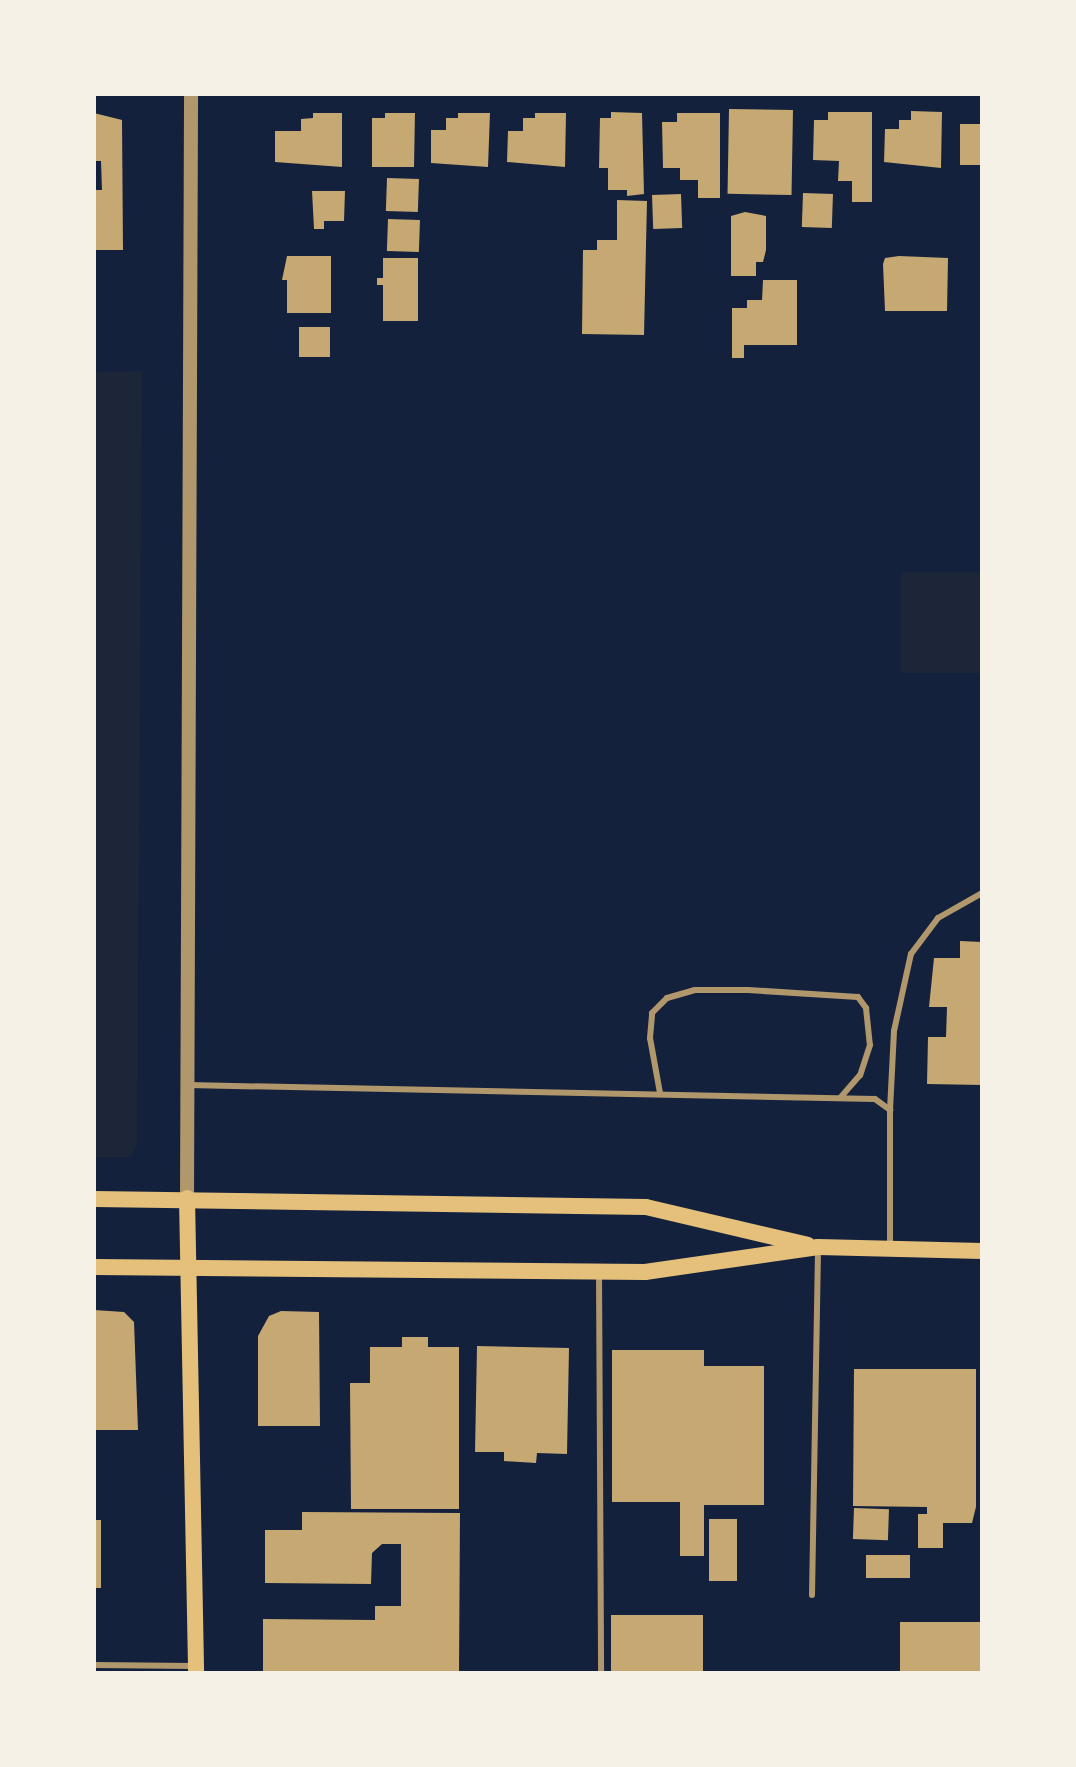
<!DOCTYPE html>
<style>
body{margin:0}
#map{position:relative;width:1076px;height:1767px;overflow:hidden;background:#14213d;font-family:Overpass,sans-serif}
div>[style]{position:absolute}
[style*='--x']{left:calc(var(--x)*1px);top:calc(var(--y)*1px);width:calc(var(--w)*1px);rotate:calc(var(--a)*1deg)}
.green>*{inset:0;background:#1d2539;transform-origin:0 0}
.building>*{inset:0;background:#c6a872;transform-origin:0 0}
.service>*{height:6px;margin:-3px;padding:0 3px;transform-origin:3px;border-radius:3px;background:#b1986c}
.tertiary>*{height:14px;margin:-7px;padding:0 7px;transform-origin:7px;border-radius:7px;background:#b1986c}
.secondary>*{height:16px;margin:-8px;padding:0 8px;transform-origin:8px;border-radius:8px;background:#e5c07b}
span{translate:-50% -50%;white-space:nowrap;text-align:center;line-height:1.15;-webkit-text-stroke:8px #f6f1e7;paint-order:stroke}
.frame{position:absolute;inset:0;border:96px solid #f6f1e7;pointer-events:none}
</style>
<div id="map">
<div class="green">
<i style="clip-path:polygon(142px 371px,137px 1146px,130px 1157px,94px 1157px,94px 372px)"></i>
<i style="left:901px;top:572px;width:81px;height:101px"></i>
</div>
<div class="building">
<i style="left:793px;top:110px;width:85px;height:64px;rotate:91deg"></i>
<i style="clip-path:polygon(911px 111px,942px 112px,941px 168px,884px 162px,885px 129px,899px 129px,899px 120px,911px 120px)"></i>
<i style="clip-path:polygon(611px 112px,642px 113px,644px 194px,627px 196px,627px 190px,608px 190px,608px 168px,599px 168px,600px 118px,611px 118px)"></i>
<i style="clip-path:polygon(828px 112px,872px 112px,872px 202px,852px 202px,852px 181px,838px 181px,839px 161px,813px 160px,814px 120px,828px 120px)"></i>
<i style="clip-path:polygon(94px 113px,122px 120px,123px 250px,94px 250px,94px 190px,102px 190px,101px 161px,94px 161px)"></i>
<i style="clip-path:polygon(313px 113px,342px 113px,342px 167px,275px 162px,275px 131px,301px 131px,301px 119px,313px 118px)"></i>
<i style="clip-path:polygon(385px 113px,415px 113px,414px 167px,372px 167px,372px 118px,385px 118px)"></i>
<i style="clip-path:polygon(458px 113px,490px 113px,488px 167px,431px 163px,431px 130px,446px 130px,446px 118px,458px 118px)"></i>
<i style="clip-path:polygon(535px 113px,566px 113px,565px 167px,507px 162px,508px 131px,523px 131px,523px 118px,535px 118px)"></i>
<i style="clip-path:polygon(677px 113px,720px 113px,720px 198px,698px 198px,698px 180px,680px 180px,680px 168px,663px 168px,662px 122px,677px 122px)"></i>
<i style="left:960px;top:124px;width:22px;height:41px"></i>
<i style="left:387px;top:178px;width:32px;height:33px;rotate:2deg"></i>
<i style="clip-path:polygon(312px 191px,345px 191px,344px 221px,324px 221px,324px 229px,314px 229px)"></i>
<i style="left:803px;top:193px;width:30px;height:34px;rotate:2deg"></i>
<i style="left:681px;top:194px;width:34px;height:29px;rotate:88deg"></i>
<i style="clip-path:polygon(617px 200px,647px 201px,644px 335px,582px 334px,583px 250px,597px 250px,597px 240px,617px 240px)"></i>
<i style="clip-path:polygon(745px 212px,766px 216px,766px 250px,763px 262px,756px 262px,756px 276px,731px 276px,731px 216px)"></i>
<i style="left:388px;top:219px;width:32px;height:32px;rotate:2deg"></i>
<i style="clip-path:polygon(287px 256px,331px 256px,331px 313px,287px 313px,287px 280px,282px 280px)"></i>
<i style="clip-path:polygon(899px 256px,948px 258px,947px 311px,885px 311px,883px 264px,885px 258px)"></i>
<i style="clip-path:polygon(383px 258px,418px 258px,418px 321px,383px 321px,383px 285px,377px 285px,377px 278px,383px 278px)"></i>
<i style="clip-path:polygon(763px 280px,797px 280px,797px 345px,744px 345px,744px 358px,732px 358px,732px 308px,747px 308px,747px 300px,762px 300px)"></i>
<i style="left:299px;top:327px;width:31px;height:30px"></i>
<i style="clip-path:polygon(960px 941px,982px 942px,982px 1085px,927px 1084px,928px 1037px,946px 1037px,947px 1007px,929px 1007px,934px 958px,960px 958px)"></i>
<i style="clip-path:polygon(94px 1310px,124px 1312px,134px 1322px,138px 1430px,94px 1430px)"></i>
<i style="clip-path:polygon(281px 1311px,319px 1312px,320px 1426px,258px 1426px,258px 1336px,269px 1316px)"></i>
<i style="clip-path:polygon(402px 1337px,428px 1337px,428px 1347px,459px 1347px,459px 1509px,351px 1509px,350px 1383px,370px 1383px,370px 1347px,402px 1347px)"></i>
<i style="clip-path:polygon(477px 1346px,569px 1348px,567px 1454px,537px 1453px,536px 1463px,504px 1461px,504px 1452px,475px 1452px)"></i>
<i style="clip-path:polygon(612px 1350px,704px 1350px,704px 1366px,764px 1366px,764px 1505px,704px 1505px,704px 1556px,680px 1556px,680px 1502px,612px 1502px)"></i>
<i style="clip-path:polygon(854px 1369px,976px 1369px,976px 1507px,972px 1523px,943px 1523px,943px 1548px,918px 1548px,918px 1514px,927px 1514px,927px 1507px,853px 1506px)"></i>
<i style="left:854px;top:1508px;width:35px;height:31px;rotate:2deg"></i>
<i style="clip-path:polygon(302px 1512px,460px 1513px,459px 1673px,263px 1673px,263px 1619px,375px 1620px,375px 1606px,401px 1606px,401px 1544px,382px 1544px,372px 1553px,371px 1584px,265px 1583px,265px 1530px,302px 1530px)"></i>
<i style="left:709px;top:1519px;width:28px;height:62px"></i>
<i style="left:94px;top:1520px;width:7px;height:68px"></i>
<i style="left:866px;top:1555px;width:44px;height:23px"></i>
<i style="left:611px;top:1615px;width:92px;height:58px"></i>
<i style="left:900px;top:1622px;width:82px;height:51px"></i>
</div>
<div class="service">
<i style="--x:188;--y:1085;--w:687;--a:1.17"></i>
<i style="--x:875;--y:1099;--w:19;--a:36"></i>
<i style="--x:890;--y:1110;--w:135;--a:90"></i>
<i style="--x:660;--y:1093;--w:56;--a:-100.3"></i>
<i style="--x:650;--y:1038;--w:25;--a:-85"></i>
<i style="--x:652;--y:1013;--w:21;--a:-45"></i>
<i style="--x:667;--y:998;--w:29;--a:-16"></i>
<i style="--x:695;--y:990;--w:53;--a:0"></i>
<i style="--x:748;--y:990;--w:110;--a:3.6"></i>
<i style="--x:858;--y:997;--w:14;--a:54"></i>
<i style="--x:866;--y:1008;--w:37;--a:84"></i>
<i style="--x:870;--y:1045;--w:32;--a:108"></i>
<i style="--x:860;--y:1075;--w:28;--a:131"></i>
<i style="--x:890;--y:1110;--w:79;--a:-87.1"></i>
<i style="--x:894;--y:1031;--w:79;--a:-77.6"></i>
<i style="--x:911;--y:954;--w:45;--a:-53.1"></i>
<i style="--x:938;--y:918;--w:51;--a:-29.6"></i>
<i style="--x:599;--y:1272;--w:401;--a:89.7"></i>
<i style="--x:812;--y:1595;--w:345;--a:-89"></i>
<i style="--x:94;--y:1665;--w:99;--a:0.6"></i>
</div>
<div class="tertiary">
<i style="--x:187;--y:1198;--w:1104;--a:-89.79"></i>
</div>
<div class="secondary">
<i style="--x:187;--y:1198;--w:475;--a:88.9"></i>
<i style="--x:94;--y:1199;--w:552;--a:0.83"></i>
<i style="--x:646;--y:1207;--w:166;--a:13.2"></i>
<i style="--x:94;--y:1267;--w:551;--a:0.52"></i>
<i style="--x:645;--y:1272;--w:175;--a:-8.2"></i>
<i style="--x:818;--y:1247;--w:164;--a:1.4"></i>
</div>
<div class="frame"></div>
</div>
